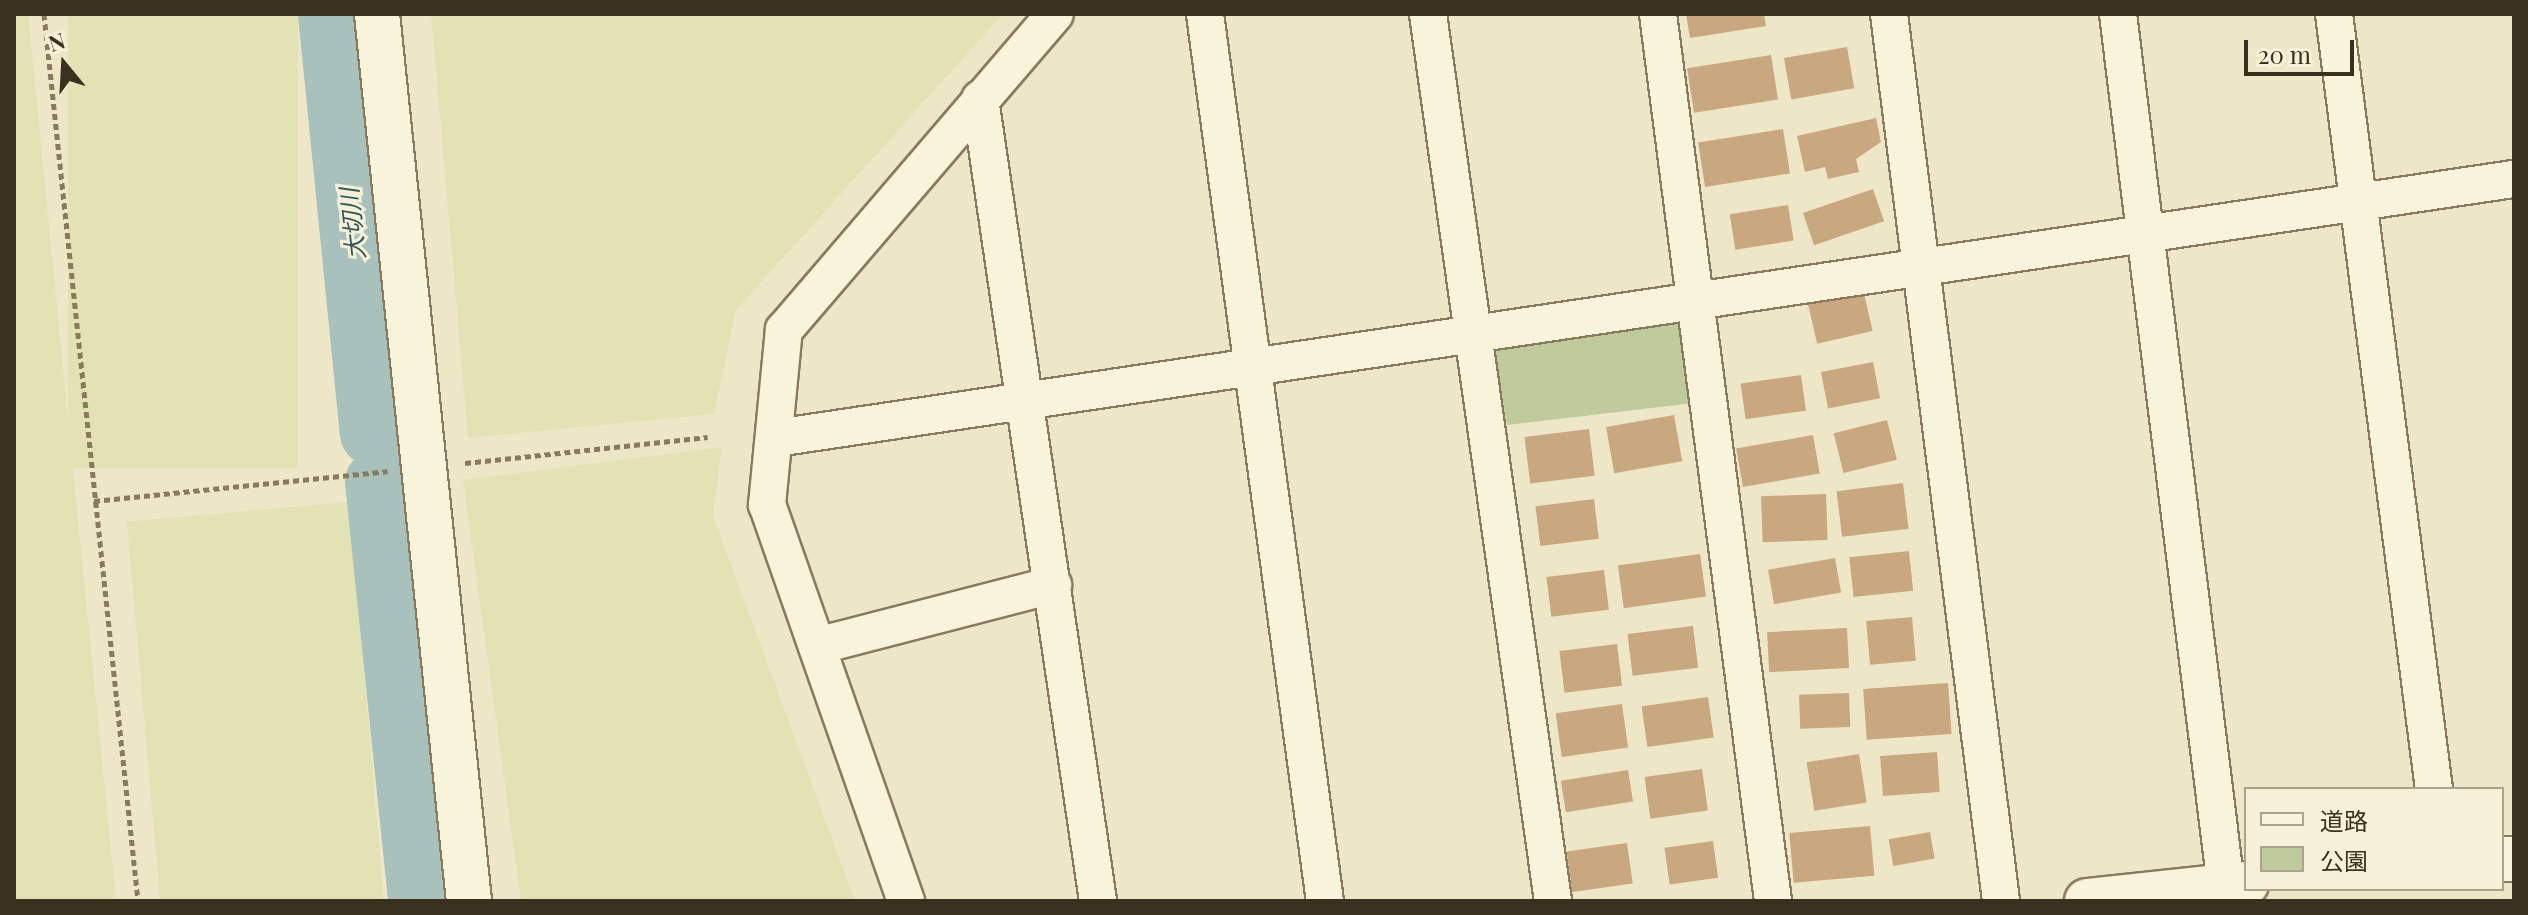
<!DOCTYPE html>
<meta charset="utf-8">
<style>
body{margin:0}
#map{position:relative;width:2528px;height:915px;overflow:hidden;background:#ede7c8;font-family:"Playfair Display","Noto Sans JP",serif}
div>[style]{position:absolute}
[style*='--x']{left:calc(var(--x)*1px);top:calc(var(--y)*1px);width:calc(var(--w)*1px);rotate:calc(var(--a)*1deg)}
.farmland>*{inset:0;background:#e3e2b5;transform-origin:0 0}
.green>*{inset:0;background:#bfcb9c}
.river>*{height:66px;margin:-33px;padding:0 33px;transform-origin:33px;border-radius:33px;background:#a9c1bd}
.building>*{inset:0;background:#caa87f;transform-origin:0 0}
.path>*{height:5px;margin-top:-2.5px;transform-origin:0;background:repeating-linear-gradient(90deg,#897a5d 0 6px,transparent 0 10px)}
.roads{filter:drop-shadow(2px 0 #897a5d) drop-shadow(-2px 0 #897a5d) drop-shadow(0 2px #897a5d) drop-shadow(0 -2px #897a5d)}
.minor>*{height:36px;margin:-18px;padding:0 18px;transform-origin:18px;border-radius:18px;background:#f8f3db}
.tertiary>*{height:44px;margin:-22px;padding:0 22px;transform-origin:22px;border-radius:22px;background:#f8f3db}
span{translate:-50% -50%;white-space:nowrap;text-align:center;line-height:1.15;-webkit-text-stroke:6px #f5f0d7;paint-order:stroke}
.water-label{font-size:24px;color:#305659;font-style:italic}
.frame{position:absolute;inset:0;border:16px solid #3a3020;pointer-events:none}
.legend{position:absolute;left:2244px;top:787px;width:260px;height:104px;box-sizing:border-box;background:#f5f0d7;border:2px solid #aaa38e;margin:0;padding:10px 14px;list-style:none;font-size:24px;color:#3a3020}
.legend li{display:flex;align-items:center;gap:16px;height:40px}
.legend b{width:40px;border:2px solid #aaa38e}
.north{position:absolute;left:24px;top:24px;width:80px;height:80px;-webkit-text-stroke:6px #f5f0d7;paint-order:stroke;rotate:342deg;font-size:22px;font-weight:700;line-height:32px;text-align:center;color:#3a3020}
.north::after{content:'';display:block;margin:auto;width:28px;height:36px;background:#3a3020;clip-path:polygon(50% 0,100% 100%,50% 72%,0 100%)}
.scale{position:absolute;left:2244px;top:40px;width:110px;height:36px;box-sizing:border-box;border:4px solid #3a3020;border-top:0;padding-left:10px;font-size:24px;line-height:28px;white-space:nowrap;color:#3a3020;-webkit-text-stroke:6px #f5f0d7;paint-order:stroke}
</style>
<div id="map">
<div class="farmland">
<i style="clip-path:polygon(14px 14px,28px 14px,116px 901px,14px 901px)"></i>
<i style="left:68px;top:14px;width:230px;height:454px"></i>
<i style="clip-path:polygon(431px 14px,1003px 14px,736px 310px,714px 414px,468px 438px)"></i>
<i style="clip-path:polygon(722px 447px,713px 516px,855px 901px,521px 901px,463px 480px)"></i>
<i style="left:349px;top:502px;width:400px;height:223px;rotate:85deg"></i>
</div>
<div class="green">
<i style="clip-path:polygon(1673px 318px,1685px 326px,1694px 403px,1507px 425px,1494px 351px,1505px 342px)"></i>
</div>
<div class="river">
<i style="--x:331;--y:14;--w:421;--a:84.3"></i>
<i style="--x:378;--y:482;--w:421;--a:84.1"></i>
</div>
<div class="building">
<i style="clip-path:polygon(1686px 14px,1764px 14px,1766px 26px,1690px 38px)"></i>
<i style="left:1847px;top:47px;width:42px;height:64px;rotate:80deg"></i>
<i style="left:1771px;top:55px;width:45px;height:85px;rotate:81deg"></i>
<i style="clip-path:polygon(1876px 118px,1881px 142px,1856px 159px,1859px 172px,1828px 179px,1825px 167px,1805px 172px,1797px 136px)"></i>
<i style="left:1783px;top:129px;width:45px;height:86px;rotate:81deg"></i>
<i style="left:1873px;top:189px;width:34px;height:74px;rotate:71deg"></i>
<i style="left:1788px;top:205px;width:36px;height:59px;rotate:81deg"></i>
<i style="left:1863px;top:289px;width:43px;height:57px;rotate:77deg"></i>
<i style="left:1873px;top:362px;width:37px;height:53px;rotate:79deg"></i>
<i style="left:1801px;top:375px;width:36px;height:61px;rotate:82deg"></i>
<i style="left:1674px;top:415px;width:47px;height:69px;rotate:80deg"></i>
<i style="left:1887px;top:420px;width:41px;height:55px;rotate:76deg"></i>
<i style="left:1589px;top:429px;width:47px;height:65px;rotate:83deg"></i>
<i style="left:1813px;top:435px;width:39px;height:78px;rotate:80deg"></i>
<i style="left:1903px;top:483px;width:46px;height:67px;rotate:83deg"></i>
<i style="left:1826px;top:494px;width:46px;height:65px;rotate:88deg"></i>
<i style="left:1594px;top:499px;width:40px;height:59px;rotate:83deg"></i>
<i style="left:1909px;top:551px;width:40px;height:60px;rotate:84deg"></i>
<i style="left:1700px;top:554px;width:43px;height:83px;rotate:82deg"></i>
<i style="left:1835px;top:558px;width:35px;height:68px;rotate:80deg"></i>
<i style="left:1604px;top:570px;width:40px;height:58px;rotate:83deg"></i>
<i style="left:1912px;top:617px;width:44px;height:46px;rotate:85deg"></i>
<i style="left:1693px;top:626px;width:42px;height:66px;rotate:83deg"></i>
<i style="left:1847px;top:628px;width:40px;height:80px;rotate:87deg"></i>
<i style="left:1617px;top:644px;width:42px;height:58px;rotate:83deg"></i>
<i style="left:1948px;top:683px;width:51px;height:85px;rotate:86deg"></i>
<i style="left:1849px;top:693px;width:34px;height:50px;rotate:88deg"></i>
<i style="left:1708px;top:697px;width:41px;height:67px;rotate:82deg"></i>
<i style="left:1622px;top:704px;width:44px;height:67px;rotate:82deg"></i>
<i style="left:1937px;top:752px;width:40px;height:57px;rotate:86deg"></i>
<i style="left:1859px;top:754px;width:49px;height:53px;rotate:81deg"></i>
<i style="left:1702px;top:769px;width:42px;height:58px;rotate:82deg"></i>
<i style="left:1628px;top:770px;width:32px;height:68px;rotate:81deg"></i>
<i style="left:1870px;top:826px;width:50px;height:81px;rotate:85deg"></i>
<i style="left:1930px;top:832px;width:27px;height:42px;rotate:80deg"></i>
<i style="left:1713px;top:841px;width:37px;height:49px;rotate:82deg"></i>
<i style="left:1627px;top:843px;width:41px;height:61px;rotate:82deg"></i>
</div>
<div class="path">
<i style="--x:44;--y:14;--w:892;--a:83.95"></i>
<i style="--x:465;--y:463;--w:244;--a:-6.1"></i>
<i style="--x:94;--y:501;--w:295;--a:-5.8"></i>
</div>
<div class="roads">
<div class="minor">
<i style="--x:1205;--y:14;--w:895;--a:82.3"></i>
<i style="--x:1428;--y:14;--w:896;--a:81.98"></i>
<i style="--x:1658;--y:14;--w:894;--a:82.61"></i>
<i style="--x:1889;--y:14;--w:894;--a:82.8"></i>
<i style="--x:2118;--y:14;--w:879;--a:82.94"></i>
<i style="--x:2334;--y:14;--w:781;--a:82.65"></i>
<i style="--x:980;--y:99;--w:811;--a:81.63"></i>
<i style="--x:776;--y:438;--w:1757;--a:-8.48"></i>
<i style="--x:817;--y:646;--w:244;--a:-14.5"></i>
<i style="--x:906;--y:901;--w:420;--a:-109.3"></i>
<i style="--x:767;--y:505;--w:176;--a:-84.5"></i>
<i style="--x:784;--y:330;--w:416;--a:-49.4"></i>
</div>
<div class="tertiary">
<i style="--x:377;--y:14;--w:892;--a:84.08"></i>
<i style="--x:2502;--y:859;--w:12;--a:0"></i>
<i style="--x:2087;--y:901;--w:160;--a:-6.1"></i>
</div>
</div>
<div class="water-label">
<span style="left:352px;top:224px;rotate:-96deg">大切川</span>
</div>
<div class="frame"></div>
<ul class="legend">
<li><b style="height:10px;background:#f8f3db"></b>道路</li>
<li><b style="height:22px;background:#bfcb9c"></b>公園</li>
</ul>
<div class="north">N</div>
<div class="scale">20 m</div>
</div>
